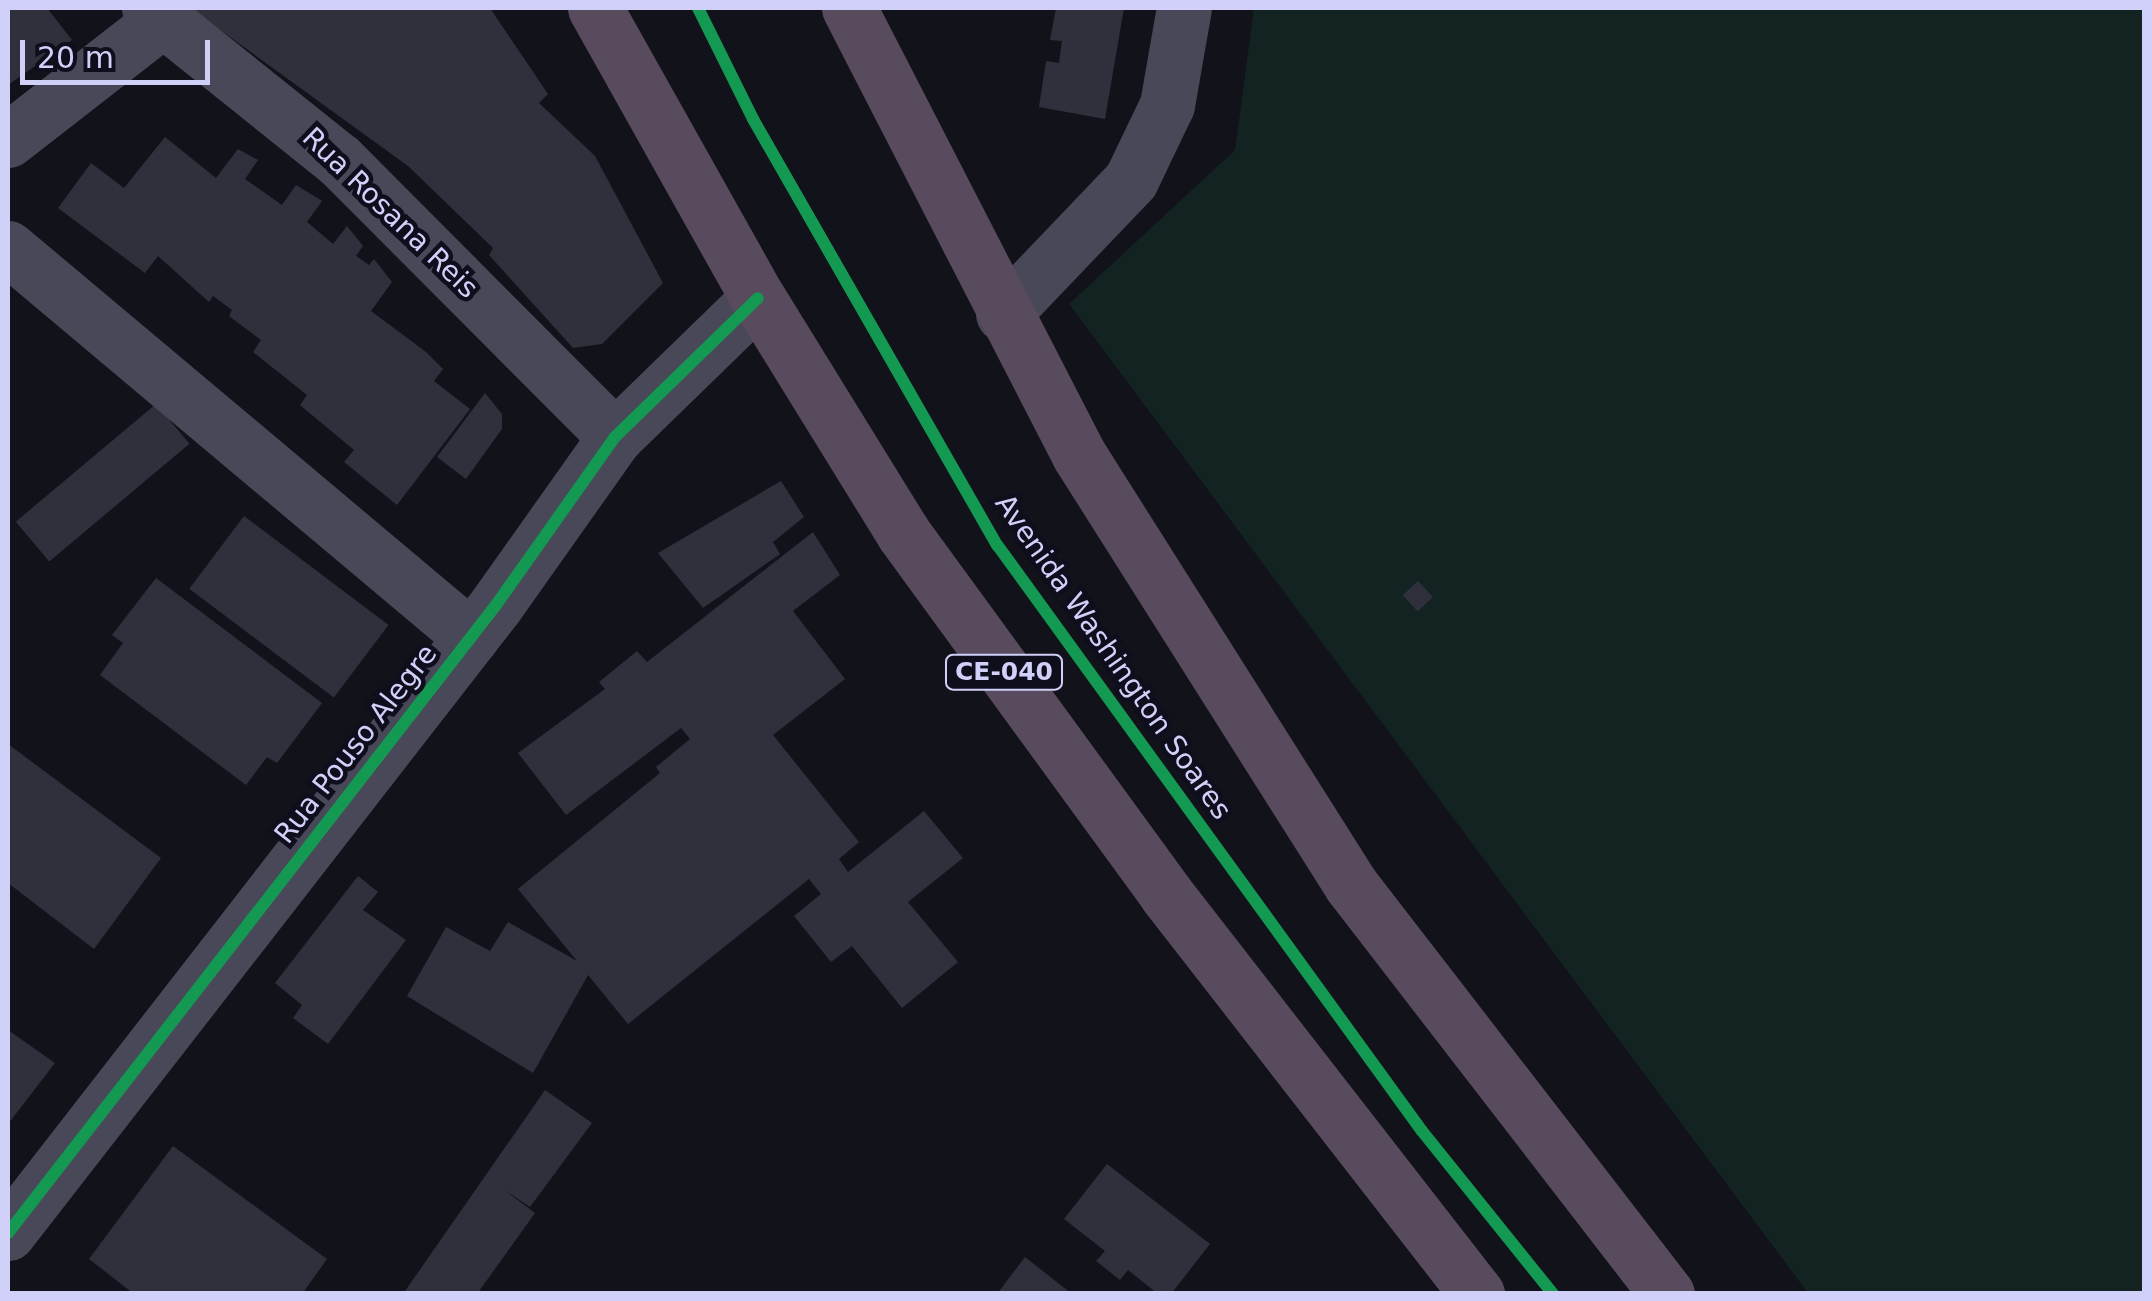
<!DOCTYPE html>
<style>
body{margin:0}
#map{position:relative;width:2152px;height:1301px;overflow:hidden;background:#12121a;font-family:"DejaVu Sans",sans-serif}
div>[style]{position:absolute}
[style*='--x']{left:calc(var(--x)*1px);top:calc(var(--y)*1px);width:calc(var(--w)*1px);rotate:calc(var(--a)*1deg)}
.green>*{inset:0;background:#122322}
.building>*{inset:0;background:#30303c;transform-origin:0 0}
.minor>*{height:55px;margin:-27.5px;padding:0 27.5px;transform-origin:27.5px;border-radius:27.5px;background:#484859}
.highway>*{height:55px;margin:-27.5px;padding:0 27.5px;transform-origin:27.5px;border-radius:27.5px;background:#594b5e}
.cycleway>*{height:12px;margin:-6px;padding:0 6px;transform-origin:6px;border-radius:6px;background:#139951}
span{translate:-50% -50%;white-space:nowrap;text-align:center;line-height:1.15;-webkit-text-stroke:9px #0f0e1d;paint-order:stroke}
.shield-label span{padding:2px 8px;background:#0f0e1d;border:2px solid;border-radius:8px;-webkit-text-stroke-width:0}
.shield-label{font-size:25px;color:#d0d0f9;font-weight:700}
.street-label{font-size:28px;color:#d0d0f9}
.frame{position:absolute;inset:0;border:10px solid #d0d0f9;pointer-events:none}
.scale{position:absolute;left:20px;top:40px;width:190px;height:45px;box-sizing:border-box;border:5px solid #d0d0f9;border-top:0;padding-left:12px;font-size:30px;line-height:35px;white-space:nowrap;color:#d0d0f9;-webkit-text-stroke:8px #0f0e1d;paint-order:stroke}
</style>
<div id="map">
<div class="green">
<i style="clip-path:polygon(1254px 8px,2144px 8px,2144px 1293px,1808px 1293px,1069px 304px,1235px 150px)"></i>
</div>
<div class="building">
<i style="clip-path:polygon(8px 8px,47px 8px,72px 40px,8px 85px)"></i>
<i style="clip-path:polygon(190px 8px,490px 8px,548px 94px,539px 103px,595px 156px,663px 283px,602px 344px,573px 348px,489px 255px,493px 248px,408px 166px)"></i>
<i style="clip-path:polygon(1056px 8px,1124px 8px,1105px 119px,1039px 107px,1046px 61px,1059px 63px,1062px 41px,1050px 40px)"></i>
<i style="clip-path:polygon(165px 137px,216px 178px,238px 149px,258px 160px,245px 179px,282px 205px,296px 185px,322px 201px,307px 222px,333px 244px,347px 226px,363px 246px,356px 256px,369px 265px,374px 259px,392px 282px,371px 311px,426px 352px,443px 369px,434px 381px,470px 409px,397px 505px,344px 462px,354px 450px,300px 405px,307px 395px,253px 352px,261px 340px,229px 316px,232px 310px,213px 296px,209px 302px,158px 256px,145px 273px,58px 208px,91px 163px,124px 188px)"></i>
<i style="clip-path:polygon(485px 393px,502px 414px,502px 429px,466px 479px,437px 457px)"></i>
<i style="left:156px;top:404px;width:52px;height:183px;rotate:50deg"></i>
<i style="clip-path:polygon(781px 481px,804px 517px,773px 542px,780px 554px,703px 608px,658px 553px)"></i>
<i style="left:244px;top:516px;width:181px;height:91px;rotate:37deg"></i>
<i style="clip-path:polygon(813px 532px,840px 575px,793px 611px,845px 679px,773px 735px,859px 842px,839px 859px,848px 872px,924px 811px,963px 858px,908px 902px,958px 962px,902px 1008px,852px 946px,831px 962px,794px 916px,821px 894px,809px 879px,628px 1024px,588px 975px,533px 1073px,407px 996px,446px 927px,490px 951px,508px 922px,577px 961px,518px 889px,660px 773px,656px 767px,690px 739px,681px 728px,566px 815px,518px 753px,605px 689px,599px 682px,637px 651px,647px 662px)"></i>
<i style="clip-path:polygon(156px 578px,322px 703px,277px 763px,267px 757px,246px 785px,100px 675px,123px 643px,112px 635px)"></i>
<i style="left:1418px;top:581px;width:22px;height:21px;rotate:47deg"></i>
<i style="clip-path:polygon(8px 744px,161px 858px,94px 949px,8px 883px)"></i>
<i style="clip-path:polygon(358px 876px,378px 892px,363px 910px,406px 940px,328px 1044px,293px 1018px,302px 1005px,275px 983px)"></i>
<i style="clip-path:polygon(8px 1030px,55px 1063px,8px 1124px)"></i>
<i style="clip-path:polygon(545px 1090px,592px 1123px,530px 1207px,503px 1189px,535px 1213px,477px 1294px,403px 1294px)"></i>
<i style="clip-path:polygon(173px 1146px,327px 1259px,302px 1294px,134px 1294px,89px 1259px)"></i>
<i style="clip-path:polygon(1107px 1164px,1210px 1244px,1171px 1294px,1158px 1294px,1128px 1270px,1120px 1280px,1096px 1261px,1105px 1251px,1064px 1219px)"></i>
<i style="clip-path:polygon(1025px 1257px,1072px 1294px,997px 1294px)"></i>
</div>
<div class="minor">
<i style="--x:149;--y:8;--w:243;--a:38.7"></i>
<i style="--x:339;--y:160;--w:391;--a:45.1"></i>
<i style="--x:8;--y:140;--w:195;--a:-37.9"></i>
<i style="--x:8;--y:248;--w:605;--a:40.04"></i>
<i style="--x:1003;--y:314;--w:185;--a:-46.3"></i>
<i style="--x:1131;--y:180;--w:83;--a:-64.4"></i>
<i style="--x:1167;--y:105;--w:98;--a:-80.1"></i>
<i style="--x:8;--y:1233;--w:795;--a:-52.15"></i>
<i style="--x:496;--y:605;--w:206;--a:-54.7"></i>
<i style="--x:615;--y:437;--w:199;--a:-44.2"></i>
</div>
<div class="highway">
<i style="--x:595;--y:8;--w:333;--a:60.7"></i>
<i style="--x:758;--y:298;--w:276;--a:58.3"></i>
<i style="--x:903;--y:533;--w:447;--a:53.9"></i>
<i style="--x:1166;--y:894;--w:507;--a:52.13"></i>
<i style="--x:849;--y:8;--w:503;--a:62.77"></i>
<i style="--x:1079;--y:455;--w:509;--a:57.68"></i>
<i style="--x:1351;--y:885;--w:517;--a:52.31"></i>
</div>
<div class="cycleway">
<i style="--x:698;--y:8;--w:124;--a:63.6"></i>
<i style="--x:753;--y:119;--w:492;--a:60.2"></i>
<i style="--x:998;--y:546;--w:722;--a:54.07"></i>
<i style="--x:1422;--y:1131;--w:209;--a:51.2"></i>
<i style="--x:8;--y:1233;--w:795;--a:-52.15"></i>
<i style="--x:496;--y:605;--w:206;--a:-54.7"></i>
<i style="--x:615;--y:437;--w:199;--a:-44.2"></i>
</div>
<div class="shield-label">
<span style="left:1004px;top:672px">CE-040</span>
</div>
<div class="street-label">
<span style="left:390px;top:213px;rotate:44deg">Rua Rosana Reis</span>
<span style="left:1113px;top:657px;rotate:55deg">Avenida Washington Soares</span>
<span style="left:356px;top:744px;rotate:-52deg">Rua Pouso Alegre</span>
</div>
<div class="frame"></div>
<div class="scale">20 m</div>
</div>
